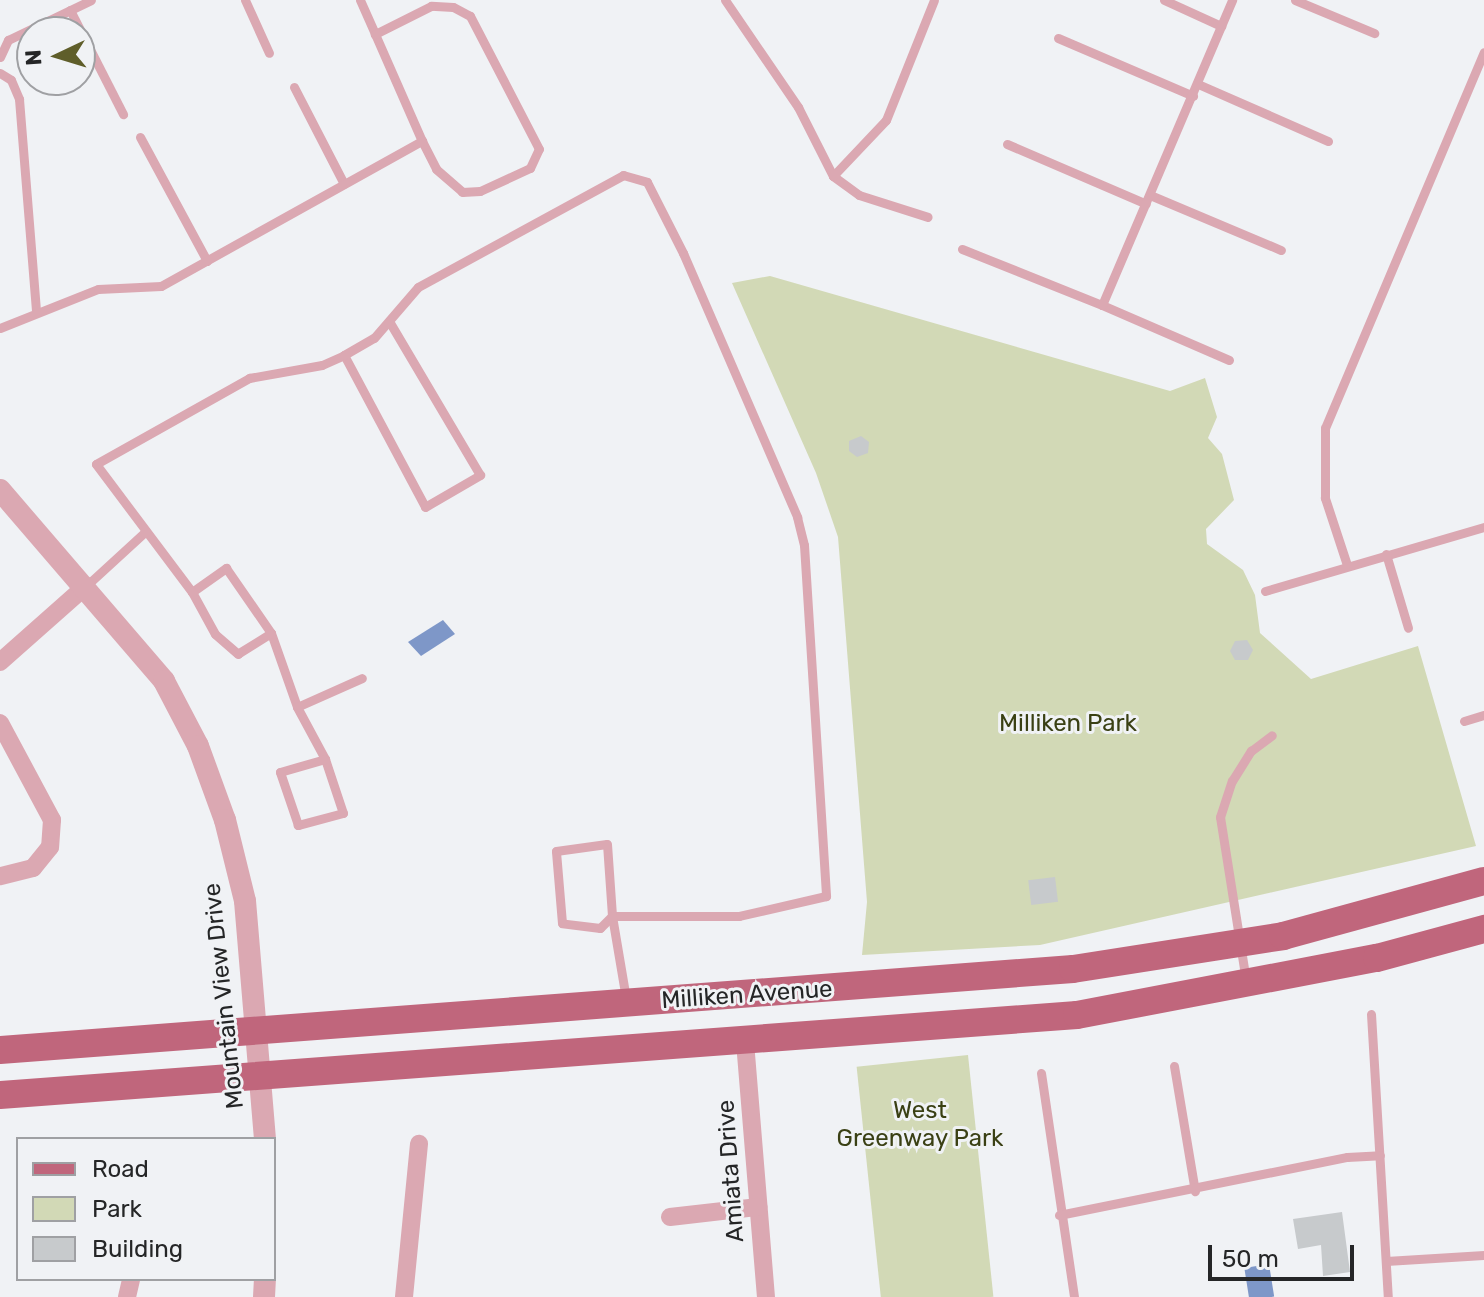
<!DOCTYPE html>
<style>
body{margin:0}
#map{position:relative;width:1484px;height:1297px;overflow:hidden;background:#f0f2f5;font-family:Rubik,sans-serif}
div>[style]{position:absolute}
[style*='--x']{left:calc(var(--x)*1px);top:calc(var(--y)*1px);width:calc(var(--w)*1px);rotate:calc(var(--a)*1deg)}
.green>*{inset:0;background:#d2d9b6;transform-origin:0 0}
.water>*{inset:0;background:#7e97c8;transform-origin:0 0}
.building>*{inset:0;background:#c7cacc;transform-origin:0 0}
.service>*{height:9px;margin:-4.5px;padding:0 4.5px;transform-origin:4.5px;border-radius:4.5px;background:#dba8b2}
.minor>*{height:18px;margin:-9px;padding:0 9px;transform-origin:9px;border-radius:9px;background:#dba8b2}
.tertiary>*{height:22px;margin:-11px;padding:0 11px;transform-origin:11px;border-radius:11px;background:#dba8b2}
.primary>*{height:28px;margin:-14px;padding:0 14px;transform-origin:14px;border-radius:14px;background:#c0667c}
span{translate:-50% -50%;white-space:nowrap;text-align:center;line-height:1.15;-webkit-text-stroke:6px #f0f2f5;paint-order:stroke}
.park-label{font-size:24px;color:#3a4014}
.street-label{font-size:24px;color:#252627}
.legend{position:absolute;left:16px;top:1137px;width:260px;height:144px;box-sizing:border-box;background:#f0f2f5;border:2px solid #9fa0a3;margin:0;padding:10px 14px;list-style:none;font-size:24px;color:#252627}
.legend li{display:flex;align-items:center;gap:16px;height:40px}
.legend b{width:40px;border:2px solid #9fa0a3}
.north{position:absolute;left:16px;top:16px;width:80px;height:80px;box-sizing:border-box;background:#f0f2f5;border:2px solid #9fa0a3;border-radius:50%;rotate:266deg;font-size:22px;font-weight:700;line-height:32px;text-align:center;color:#252627}
.north::after{content:'';display:block;margin:auto;width:28px;height:36px;background:#5f5e2a;clip-path:polygon(50% 0,100% 100%,50% 72%,0 100%)}
.scale{position:absolute;left:1208px;top:1245px;width:146px;height:36px;box-sizing:border-box;border:4px solid #252627;border-top:0;padding-left:10px;font-size:24px;line-height:28px;white-space:nowrap;color:#252627;-webkit-text-stroke:6px #f0f2f5;paint-order:stroke}
</style>
<div id="map">
<div class="green">
<i style="clip-path:polygon(770px 276px,1170px 391px,1205px 378px,1217px 417px,1208px 438px,1222px 454px,1234px 500px,1206px 529px,1207px 544px,1243px 570px,1255px 595px,1260px 633px,1311px 679px,1418px 646px,1476px 846px,1040px 945px,862px 955px,867px 902px,838px 537px,816px 473px,732px 283px)"></i>
<i style="left:968px;top:1055px;width:243px;height:112px;rotate:84deg"></i>
</div>
<div class="water">
<i style="clip-path:polygon(443px 620px,455px 634px,421px 656px,408px 642px)"></i>
<i style="left:1269px;top:1264px;width:33px;height:25px;rotate:81deg"></i>
</div>
<div class="building">
<i style="clip-path:polygon(861px 436px,869px 442px,868px 453px,857px 457px,849px 451px,849px 441px)"></i>
<i style="clip-path:polygon(1247px 640px,1253px 650px,1248px 660px,1235px 660px,1230px 651px,1235px 641px)"></i>
<i style="left:1055px;top:877px;width:25px;height:27px;rotate:83deg"></i>
<i style="clip-path:polygon(1342px 1212px,1350px 1272px,1323px 1276px,1321px 1245px,1298px 1249px,1293px 1219px)"></i>
</div>
<div class="service">
<i style="--x:245;--y:0;--w:58;--a:65.6"></i>
<i style="--x:360;--y:0;--w:37;--a:66"></i>
<i style="--x:375;--y:34;--w:117;--a:66.3"></i>
<i style="--x:422;--y:141;--w:31;--a:63"></i>
<i style="--x:436;--y:169;--w:35;--a:41"></i>
<i style="--x:462;--y:192;--w:18;--a:-3"></i>
<i style="--x:480;--y:191;--w:55;--a:-24.7"></i>
<i style="--x:530;--y:168;--w:21;--a:-65"></i>
<i style="--x:539;--y:149;--w:150;--a:-117.4"></i>
<i style="--x:470;--y:16;--w:19;--a:-152"></i>
<i style="--x:453;--y:7;--w:22;--a:-177"></i>
<i style="--x:431;--y:6;--w:63;--a:153.4"></i>
<i style="--x:725;--y:0;--w:130;--a:55.7"></i>
<i style="--x:798;--y:107;--w:77;--a:63.1"></i>
<i style="--x:833;--y:176;--w:32;--a:36"></i>
<i style="--x:859;--y:195;--w:72;--a:17.7"></i>
<i style="--x:1164;--y:0;--w:63;--a:24.5"></i>
<i style="--x:1295;--y:0;--w:86;--a:22.7"></i>
<i style="--x:70;--y:10;--w:117;--a:63"></i>
<i style="--x:1058;--y:38;--w:147;--a:23.2"></i>
<i style="--x:0;--y:57;--w:19;--a:-65"></i>
<i style="--x:8;--y:40;--w:92;--a:-25.7"></i>
<i style="--x:0;--y:73;--w:13;--a:32"></i>
<i style="--x:11;--y:80;--w:21;--a:67"></i>
<i style="--x:19;--y:99;--w:214;--a:85.4"></i>
<i style="--x:1198;--y:84;--w:142;--a:23.7"></i>
<i style="--x:294;--y:87;--w:109;--a:62.7"></i>
<i style="--x:140;--y:137;--w:141;--a:61.6"></i>
<i style="--x:1007;--y:144;--w:151;--a:23.3"></i>
<i style="--x:833;--y:176;--w:77;--a:-46.6"></i>
<i style="--x:886;--y:120;--w:129;--a:-68.2"></i>
<i style="--x:1150;--y:195;--w:142;--a:22.8"></i>
<i style="--x:962;--y:249;--w:151;--a:21.8"></i>
<i style="--x:0;--y:328;--w:105;--a:-21.7"></i>
<i style="--x:98;--y:289;--w:63;--a:-2.7"></i>
<i style="--x:161;--y:286;--w:299;--a:-29.1"></i>
<i style="--x:344;--y:355;--w:172;--a:61.9"></i>
<i style="--x:425;--y:507;--w:64;--a:-30.2"></i>
<i style="--x:480;--y:475;--w:177;--a:-120.6"></i>
<i style="--x:1229;--y:360;--w:138;--a:-156.6"></i>
<i style="--x:1102;--y:305;--w:332;--a:-66.9"></i>
<i style="--x:1386;--y:554;--w:77;--a:73.4"></i>
<i style="--x:1347;--y:565;--w:71;--a:-108.2"></i>
<i style="--x:1325;--y:498;--w:70;--a:-90"></i>
<i style="--x:1325;--y:428;--w:408;--a:-67.1"></i>
<i style="--x:86;--y:586;--w:81;--a:-42.5"></i>
<i style="--x:1265;--y:591;--w:228;--a:-16.3"></i>
<i style="--x:192;--y:592;--w:42;--a:-35.2"></i>
<i style="--x:226;--y:568;--w:79;--a:55.3"></i>
<i style="--x:271;--y:633;--w:78;--a:70.6"></i>
<i style="--x:297;--y:707;--w:59;--a:61.7"></i>
<i style="--x:325;--y:759;--w:57;--a:71.6"></i>
<i style="--x:343;--y:813;--w:47;--a:165.1"></i>
<i style="--x:298;--y:825;--w:56;--a:-108.8"></i>
<i style="--x:280;--y:772;--w:47;--a:-16.1"></i>
<i style="--x:271;--y:633;--w:39;--a:148"></i>
<i style="--x:238;--y:654;--w:30;--a:-139"></i>
<i style="--x:215;--y:634;--w:48;--a:-118.7"></i>
<i style="--x:192;--y:592;--w:160;--a:-126.9"></i>
<i style="--x:96;--y:464;--w:176;--a:-29.3"></i>
<i style="--x:249;--y:378;--w:74;--a:-10.1"></i>
<i style="--x:322;--y:365;--w:24;--a:-24"></i>
<i style="--x:344;--y:355;--w:34;--a:-30"></i>
<i style="--x:374;--y:338;--w:67;--a:-49.2"></i>
<i style="--x:418;--y:287;--w:234;--a:-28.6"></i>
<i style="--x:623;--y:175;--w:25;--a:16"></i>
<i style="--x:647;--y:182;--w:80;--a:63.1"></i>
<i style="--x:683;--y:253;--w:288;--a:66.6"></i>
<i style="--x:797;--y:517;--w:29;--a:76"></i>
<i style="--x:804;--y:545;--w:352;--a:86.4"></i>
<i style="--x:826;--y:896;--w:89;--a:167.1"></i>
<i style="--x:739;--y:916;--w:127;--a:180"></i>
<i style="--x:612;--y:916;--w:17;--a:135"></i>
<i style="--x:600;--y:928;--w:38;--a:-173"></i>
<i style="--x:562;--y:923;--w:72;--a:-94.8"></i>
<i style="--x:556;--y:851;--w:51;--a:-7.8"></i>
<i style="--x:607;--y:844;--w:72;--a:86"></i>
<i style="--x:612;--y:916;--w:84;--a:80.4"></i>
<i style="--x:297;--y:707;--w:71;--a:-24"></i>
<i style="--x:1464;--y:721;--w:21;--a:-17"></i>
<i style="--x:1246;--y:981;--w:166;--a:-99"></i>
<i style="--x:1220;--y:817;--w:38;--a:-72"></i>
<i style="--x:1232;--y:781;--w:36;--a:-58"></i>
<i style="--x:1251;--y:751;--w:26;--a:-37"></i>
<i style="--x:1371;--y:1014;--w:284;--a:86.6"></i>
<i style="--x:1174;--y:1066;--w:127;--a:80.5"></i>
<i style="--x:1041;--y:1073;--w:226;--a:81.6"></i>
<i style="--x:1059;--y:1215;--w:294;--a:-11.4"></i>
<i style="--x:1347;--y:1157;--w:33;--a:-3"></i>
<i style="--x:1386;--y:1261;--w:98;--a:-3.5"></i>
</div>
<div class="minor">
<i style="--x:0;--y:662;--w:115;--a:-41.5"></i>
<i style="--x:0;--y:723;--w:110;--a:61.8"></i>
<i style="--x:52;--y:820;--w:27;--a:94"></i>
<i style="--x:50;--y:847;--w:27;--a:129"></i>
<i style="--x:33;--y:868;--w:34;--a:166"></i>
<i style="--x:745;--y:1042;--w:256;--a:85.3"></i>
<i style="--x:670;--y:1217;--w:89;--a:-6.5"></i>
<i style="--x:127;--y:1297;--w:18;--a:-77"></i>
<i style="--x:404;--y:1297;--w:154;--a:-84.4"></i>
</div>
<div class="tertiary">
<i style="--x:0;--y:490;--w:252;--a:49.3"></i>
<i style="--x:164;--y:681;--w:73;--a:62.4"></i>
<i style="--x:198;--y:746;--w:79;--a:70"></i>
<i style="--x:225;--y:820;--w:83;--a:76.1"></i>
<i style="--x:245;--y:901;--w:239;--a:85.2"></i>
<i style="--x:264;--y:1297;--w:18;--a:-87"></i>
</div>
<div class="primary">
<i style="--x:0;--y:1050;--w:1076;--a:-4.32"></i>
<i style="--x:1073;--y:969;--w:213;--a:-8.9"></i>
<i style="--x:1283;--y:936;--w:208;--a:-15.3"></i>
<i style="--x:0;--y:1095;--w:1080;--a:-4.25"></i>
<i style="--x:1077;--y:1015;--w:305;--a:-10.8"></i>
<i style="--x:1377;--y:958;--w:111;--a:-15.2"></i>
</div>
<div class="park-label">
<span style="left:1068px;top:724px">Milliken Park</span>
<span style="left:920px;top:1125px">West<br>Greenway Park</span>
</div>
<div class="street-label">
<span style="left:747px;top:995px;rotate:-4deg">Milliken Avenue</span>
<span style="left:224px;top:996px;rotate:-96deg">Mountain View Drive</span>
<span style="left:731px;top:1171px;rotate:-94deg">Amiata Drive</span>
</div>
<ul class="legend">
<li><b style="height:10px;background:#c0667c"></b>Road</li>
<li><b style="height:22px;background:#d2d9b6"></b>Park</li>
<li><b style="height:22px;background:#c7cacc"></b>Building</li>
</ul>
<div class="north">N</div>
<div class="scale">50 m</div>
</div>
